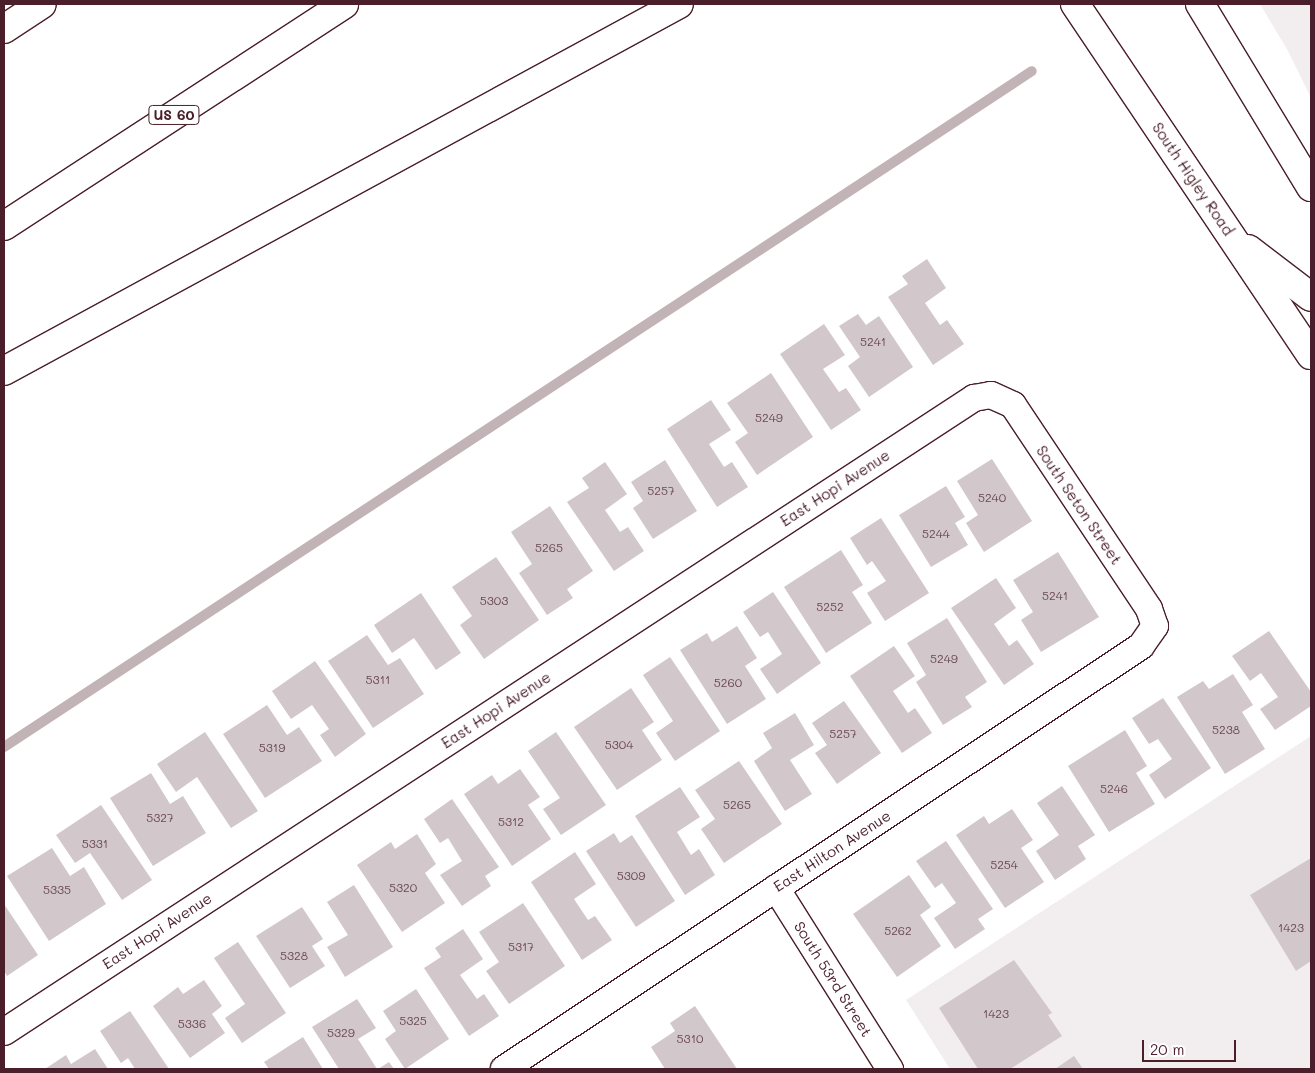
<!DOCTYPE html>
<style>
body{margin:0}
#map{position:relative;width:1315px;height:1073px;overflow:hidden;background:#fff;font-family:Mali,sans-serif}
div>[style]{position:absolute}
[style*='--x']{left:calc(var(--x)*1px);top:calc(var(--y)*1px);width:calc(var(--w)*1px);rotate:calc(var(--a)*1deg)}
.built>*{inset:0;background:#f2eeef}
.stream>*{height:10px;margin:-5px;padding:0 5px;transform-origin:5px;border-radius:5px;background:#c1b3b6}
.building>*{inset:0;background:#d2c7cb}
.roads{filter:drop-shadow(1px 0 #4a1f2b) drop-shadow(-1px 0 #4a1f2b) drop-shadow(0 1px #4a1f2b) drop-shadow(0 -1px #4a1f2b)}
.street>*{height:26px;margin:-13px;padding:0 13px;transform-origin:13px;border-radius:13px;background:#fff}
.secondary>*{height:28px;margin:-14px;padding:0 14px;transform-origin:14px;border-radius:14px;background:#fff}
.highway>*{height:28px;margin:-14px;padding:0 14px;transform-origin:14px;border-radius:14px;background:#fff}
span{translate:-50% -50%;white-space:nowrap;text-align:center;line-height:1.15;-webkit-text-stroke:4px #fff;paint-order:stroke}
.number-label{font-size:12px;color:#6c4953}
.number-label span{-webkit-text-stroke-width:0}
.shield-label span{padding:1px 4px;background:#fff;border:1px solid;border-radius:4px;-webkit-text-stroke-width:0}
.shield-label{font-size:14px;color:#4a1f2b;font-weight:700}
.street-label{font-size:15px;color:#4a1f2b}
.frame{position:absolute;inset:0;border:5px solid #4a1f2b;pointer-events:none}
.scale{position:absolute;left:1142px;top:1040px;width:94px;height:22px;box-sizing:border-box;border:2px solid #4a1f2b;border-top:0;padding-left:6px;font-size:15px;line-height:18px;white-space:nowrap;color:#4a1f2b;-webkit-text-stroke:4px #fff;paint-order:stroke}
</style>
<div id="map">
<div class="built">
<i style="clip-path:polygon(1260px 4px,1311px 4px,1311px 98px,1288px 51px)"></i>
<i style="clip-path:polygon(1311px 736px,1311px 1069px,950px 1069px,906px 1000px)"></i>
</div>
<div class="stream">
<i style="--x:4;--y:747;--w:1230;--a:-33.33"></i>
</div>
<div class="building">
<i style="clip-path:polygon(927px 259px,946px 288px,925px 303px,940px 325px,947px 320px,964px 344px,933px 365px,888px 297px,908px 284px,902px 276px)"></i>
<i style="clip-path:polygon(858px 314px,866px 325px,879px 316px,913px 367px,869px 397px,848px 366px,860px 357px,839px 326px)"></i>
<i style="clip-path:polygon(824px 324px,845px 355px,823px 369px,839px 392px,846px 388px,861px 410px,831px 430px,780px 354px)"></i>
<i style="clip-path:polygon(771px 373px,813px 437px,757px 475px,735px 442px,748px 433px,727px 403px)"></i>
<i style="clip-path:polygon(711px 400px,731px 430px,709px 444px,724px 467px,732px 462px,748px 487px,717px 507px,667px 429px)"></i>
<i style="clip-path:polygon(992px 459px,1032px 521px,984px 552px,966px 523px,978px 515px,957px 481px)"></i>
<i style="clip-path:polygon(665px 460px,697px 511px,653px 539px,633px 508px,643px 501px,631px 482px)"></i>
<i style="clip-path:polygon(605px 462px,627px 494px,605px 510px,620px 532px,628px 527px,644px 551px,614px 571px,567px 502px,589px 488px,582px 478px)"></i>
<i style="clip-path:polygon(946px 486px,965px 517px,955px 523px,968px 545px,931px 567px,899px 515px)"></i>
<i style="clip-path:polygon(550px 506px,593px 571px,567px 589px,573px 598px,547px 615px,519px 573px,532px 564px,511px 532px)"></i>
<i style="clip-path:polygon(881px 518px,929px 593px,885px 621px,867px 593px,886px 581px,872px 561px,867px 565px,850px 538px)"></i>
<i style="clip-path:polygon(841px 550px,863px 585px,852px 592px,872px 623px,826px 653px,784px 587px)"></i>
<i style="clip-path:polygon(1058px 552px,1099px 617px,1041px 652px,1021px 620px,1033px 612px,1013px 580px)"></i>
<i style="clip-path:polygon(496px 557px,539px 620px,484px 659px,460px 625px,472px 616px,452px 587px)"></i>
<i style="clip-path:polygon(996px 578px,1016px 608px,994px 624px,1009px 646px,1017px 640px,1034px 664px,1004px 685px,951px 608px)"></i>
<i style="clip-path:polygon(773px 592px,821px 663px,777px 694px,760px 669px,782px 654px,768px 632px,760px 637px,743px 612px)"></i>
<i style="clip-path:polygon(421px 593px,461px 653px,436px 670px,414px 638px,392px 653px,374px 625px)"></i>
<i style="clip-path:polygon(947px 618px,987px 682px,965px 697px,972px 707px,943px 725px,916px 682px,926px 675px,907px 643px)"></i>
<i style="clip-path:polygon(737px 626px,757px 658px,745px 666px,766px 699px,727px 724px,680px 650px,707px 633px,712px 642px)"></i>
<i style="clip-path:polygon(1269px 631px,1311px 692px,1311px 706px,1275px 730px,1260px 709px,1278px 697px,1261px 673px,1250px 681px,1232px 656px)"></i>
<i style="clip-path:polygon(367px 635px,388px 665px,400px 658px,424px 694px,373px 728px,328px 661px)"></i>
<i style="clip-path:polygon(894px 646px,915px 676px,893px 691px,908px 713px,915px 708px,932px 733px,902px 753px,850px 676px)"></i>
<i style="clip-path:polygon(670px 657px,720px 731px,675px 761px,656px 733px,673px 721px,643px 675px)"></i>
<i style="clip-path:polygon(315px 661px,366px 734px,335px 757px,320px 735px,329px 729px,312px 705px,291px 719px,272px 691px)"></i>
<i style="clip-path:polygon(1233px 674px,1253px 705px,1242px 712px,1265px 749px,1225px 774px,1177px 697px,1203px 681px,1209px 689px)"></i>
<i style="clip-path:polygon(631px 688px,654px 722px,642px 730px,662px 760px,617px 790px,574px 727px)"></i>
<i style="clip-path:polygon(1163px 698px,1211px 768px,1165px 799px,1149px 775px,1172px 759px,1158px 739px,1149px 744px,1132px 718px)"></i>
<i style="clip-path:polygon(844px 701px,881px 753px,837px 784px,815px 753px,827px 745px,812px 723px)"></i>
<i style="clip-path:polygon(267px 705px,287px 735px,299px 727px,322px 761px,265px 798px,223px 734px)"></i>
<i style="clip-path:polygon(795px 713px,814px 745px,790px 760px,812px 794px,785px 811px,754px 761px,772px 748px,763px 733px)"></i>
<i style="clip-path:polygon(1125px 730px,1147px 766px,1136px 773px,1155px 804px,1109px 832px,1068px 766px)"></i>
<i style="clip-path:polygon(205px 732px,258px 811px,231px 828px,197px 777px,176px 792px,157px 764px)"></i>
<i style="clip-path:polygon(556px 732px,606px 805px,561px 835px,543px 809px,560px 798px,528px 751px)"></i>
<i style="clip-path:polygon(739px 761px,782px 824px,724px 863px,701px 829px,715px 819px,695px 790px)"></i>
<i style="clip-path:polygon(520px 769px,540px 797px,528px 805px,551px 839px,512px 866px,464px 794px,492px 775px,498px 784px)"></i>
<i style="clip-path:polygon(151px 773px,170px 804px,183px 796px,206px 833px,153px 866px,110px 798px)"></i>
<i style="clip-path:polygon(1062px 786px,1095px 835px,1078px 846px,1086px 859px,1055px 880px,1036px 851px,1059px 835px,1037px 803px)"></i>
<i style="clip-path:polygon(680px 787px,700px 817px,677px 832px,691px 855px,699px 849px,715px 875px,685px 895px,635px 816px)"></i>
<i style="clip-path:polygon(452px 799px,499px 867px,485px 876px,491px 886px,462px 906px,440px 875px,462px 861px,448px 838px,440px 843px,424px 819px)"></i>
<i style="clip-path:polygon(101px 805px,152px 880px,122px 900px,90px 853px,75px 863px,56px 835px)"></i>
<i style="clip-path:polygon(1012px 809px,1033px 840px,1021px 848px,1044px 882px,1005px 908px,956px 835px,984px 816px,989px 824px)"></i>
<i style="clip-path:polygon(614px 833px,620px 843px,632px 835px,675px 901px,636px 927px,586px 851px)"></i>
<i style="clip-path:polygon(417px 834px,436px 864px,425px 873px,445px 903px,402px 932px,357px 865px,391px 842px,395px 849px)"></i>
<i style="clip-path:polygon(946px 841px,993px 909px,978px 919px,985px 929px,955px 949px,934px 918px,956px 903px,942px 883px,935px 888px,916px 861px)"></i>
<i style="clip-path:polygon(52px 848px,70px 876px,84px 867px,106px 904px,49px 941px,7px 876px)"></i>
<i style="clip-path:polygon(575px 852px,596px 884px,574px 899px,588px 920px,595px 916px,612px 940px,582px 960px,531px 882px)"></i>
<i style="clip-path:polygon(1311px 858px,1311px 961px,1296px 971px,1250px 895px)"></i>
<i style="clip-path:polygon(909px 875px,931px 907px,920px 915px,941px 946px,897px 977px,853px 914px)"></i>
<i style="clip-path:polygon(354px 885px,393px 947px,345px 977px,327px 947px,348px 935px,327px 902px)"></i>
<i style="clip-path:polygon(523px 903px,565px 966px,509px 1004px,486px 971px,499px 962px,479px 932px)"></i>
<i style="clip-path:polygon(4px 904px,38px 955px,7px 976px,4px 971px)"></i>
<i style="clip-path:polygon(302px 907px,323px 939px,312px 946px,325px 966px,290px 988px,256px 936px)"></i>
<i style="clip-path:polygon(463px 929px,483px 959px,460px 975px,477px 999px,484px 994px,499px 1016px,469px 1036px,424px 968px,441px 957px,435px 948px)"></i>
<i style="clip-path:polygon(238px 942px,286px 1013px,242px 1043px,225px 1018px,245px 1004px,214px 958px)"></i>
<i style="clip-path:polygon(1014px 960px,1052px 1013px,1048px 1015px,1062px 1036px,1010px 1069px,978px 1069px,939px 1008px)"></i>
<i style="clip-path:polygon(204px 980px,222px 1006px,212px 1014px,225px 1033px,190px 1058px,153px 1006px,178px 987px,183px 994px)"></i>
<i style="clip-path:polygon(416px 989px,449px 1039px,405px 1069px,385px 1039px,396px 1031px,383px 1011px)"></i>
<i style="clip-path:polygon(357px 999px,376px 1028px,358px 1039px,377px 1069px,339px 1069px,312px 1027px)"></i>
<i style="clip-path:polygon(695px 1006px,737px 1069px,665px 1069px,651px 1047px,675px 1031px,670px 1023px)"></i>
<i style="clip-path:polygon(130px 1011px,169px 1069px,135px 1069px,128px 1058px,121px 1063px,100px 1031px)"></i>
<i style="clip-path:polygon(303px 1037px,323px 1069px,269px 1069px,264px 1062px)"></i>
<i style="clip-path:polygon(95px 1049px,108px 1069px,45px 1069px,66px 1055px,71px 1064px)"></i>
<i style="clip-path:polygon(1074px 1056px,1083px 1069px,1055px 1069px)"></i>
<i style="clip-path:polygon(389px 1062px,394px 1069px,378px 1069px)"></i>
</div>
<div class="roads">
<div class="street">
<i style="--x:776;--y:888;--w:214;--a:57.8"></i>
<i style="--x:4;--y:1032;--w:1159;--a:-33.17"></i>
<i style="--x:974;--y:398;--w:17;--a:-10"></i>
<i style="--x:991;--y:395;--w:24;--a:24"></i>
<i style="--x:1013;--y:405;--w:245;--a:56.3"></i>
<i style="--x:1149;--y:609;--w:18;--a:71"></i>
<i style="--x:1155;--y:626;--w:24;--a:125"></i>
<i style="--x:1141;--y:646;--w:765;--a:146.41"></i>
</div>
<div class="secondary">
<i style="--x:1075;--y:4;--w:423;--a:56.1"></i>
<i style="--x:1200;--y:4;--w:214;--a:58.8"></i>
<i style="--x:1248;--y:249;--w:79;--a:37.3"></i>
</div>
<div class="highway">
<i style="--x:4;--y:29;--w:45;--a:-33.3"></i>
<i style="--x:4;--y:226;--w:406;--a:-33.1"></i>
<i style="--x:4;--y:371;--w:768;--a:-28.53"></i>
</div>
</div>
<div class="number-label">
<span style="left:873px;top:342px">5241</span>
<span style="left:769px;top:418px">5249</span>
<span style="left:661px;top:491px">5257</span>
<span style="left:992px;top:498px">5240</span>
<span style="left:936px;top:534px">5244</span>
<span style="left:549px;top:548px">5265</span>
<span style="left:1055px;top:596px">5241</span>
<span style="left:494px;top:601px">5303</span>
<span style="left:830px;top:607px">5252</span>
<span style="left:944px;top:659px">5249</span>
<span style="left:378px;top:680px">5311</span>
<span style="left:728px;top:683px">5260</span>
<span style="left:1226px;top:730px">5238</span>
<span style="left:843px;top:734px">5257</span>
<span style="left:619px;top:745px">5304</span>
<span style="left:272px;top:748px">5319</span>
<span style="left:1114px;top:789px">5246</span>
<span style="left:737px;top:805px">5265</span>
<span style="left:160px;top:818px">5327</span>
<span style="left:511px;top:822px">5312</span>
<span style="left:95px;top:844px">5331</span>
<span style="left:1004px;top:865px">5254</span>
<span style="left:631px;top:876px">5309</span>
<span style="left:403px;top:888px">5320</span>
<span style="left:57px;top:890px">5335</span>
<span style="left:1291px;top:928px">1423</span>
<span style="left:898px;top:931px">5262</span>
<span style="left:521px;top:947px">5317</span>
<span style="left:294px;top:956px">5328</span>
<span style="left:996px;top:1014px">1423</span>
<span style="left:413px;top:1021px">5325</span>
<span style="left:192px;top:1024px">5336</span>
<span style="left:341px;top:1033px">5329</span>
<span style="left:690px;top:1039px">5310</span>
</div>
<div class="shield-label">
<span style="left:174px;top:115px">US 60</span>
</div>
<div class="street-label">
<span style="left:1193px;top:179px;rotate:56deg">South Higley Road</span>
<span style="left:835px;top:488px;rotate:-33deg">East Hopi Avenue</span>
<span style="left:1079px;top:505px;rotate:56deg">South Seton Street</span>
<span style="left:496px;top:710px;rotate:-33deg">East Hopi Avenue</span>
<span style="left:832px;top:851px;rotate:-33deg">East Hilton Avenue</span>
<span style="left:157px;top:931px;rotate:-33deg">East Hopi Avenue</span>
<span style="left:833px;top:979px;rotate:58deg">South 53rd Street</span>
</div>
<div class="frame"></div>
<div class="scale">20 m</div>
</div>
